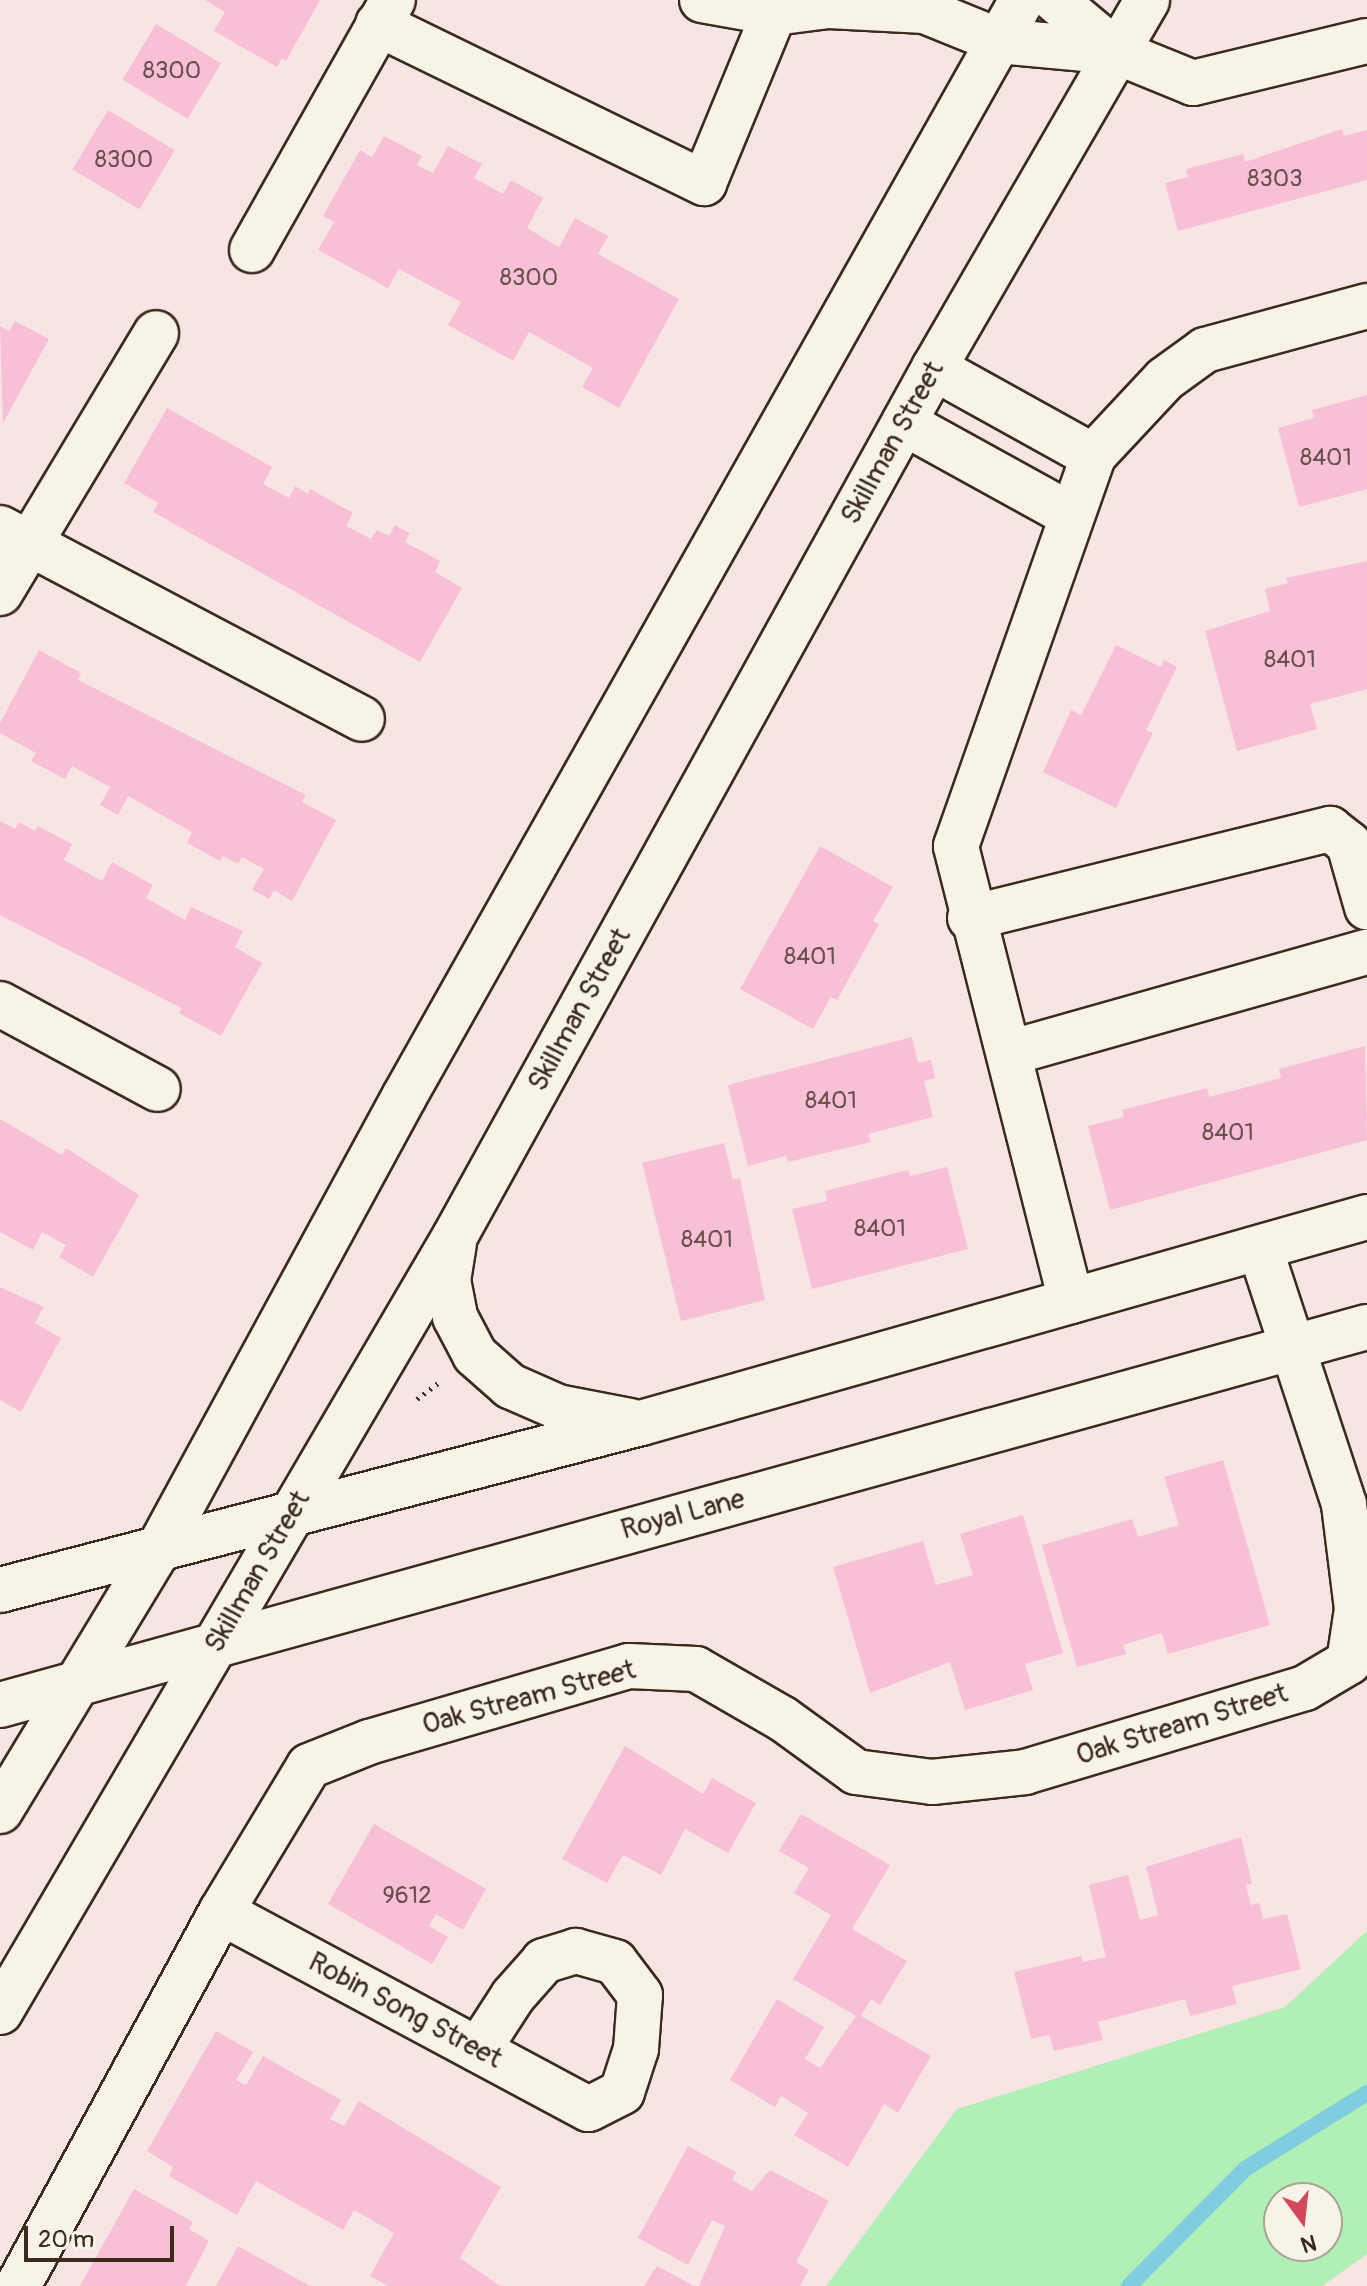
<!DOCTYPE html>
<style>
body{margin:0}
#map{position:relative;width:1367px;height:2286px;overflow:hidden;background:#f7e4e3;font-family:Pangolin,sans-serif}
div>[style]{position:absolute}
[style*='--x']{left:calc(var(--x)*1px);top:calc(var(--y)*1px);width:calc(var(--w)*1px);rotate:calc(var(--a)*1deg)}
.green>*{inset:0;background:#b0efb6}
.stream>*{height:16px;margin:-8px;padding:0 8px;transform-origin:8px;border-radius:8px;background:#80cddf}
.building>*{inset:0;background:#f7c0d7;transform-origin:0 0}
.path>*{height:5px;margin-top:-2.5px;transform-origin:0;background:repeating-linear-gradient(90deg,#3b2a1e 0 2px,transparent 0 8px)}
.roads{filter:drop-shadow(2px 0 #3b2a1e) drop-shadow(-2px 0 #3b2a1e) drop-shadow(0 2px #3b2a1e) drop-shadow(0 -2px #3b2a1e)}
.minor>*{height:44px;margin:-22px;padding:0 22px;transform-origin:22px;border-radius:22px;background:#f7f3e8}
.major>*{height:44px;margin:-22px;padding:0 22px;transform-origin:22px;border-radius:22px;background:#f7f3e8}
span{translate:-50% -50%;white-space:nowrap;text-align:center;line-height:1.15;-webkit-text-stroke:6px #f7f3e8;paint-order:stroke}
.number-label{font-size:24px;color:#6a504c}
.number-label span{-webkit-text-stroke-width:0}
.street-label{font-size:28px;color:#3b2a1e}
.north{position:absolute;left:1263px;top:2182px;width:80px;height:80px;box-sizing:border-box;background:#f7f3e8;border:2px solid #aca397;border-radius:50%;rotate:165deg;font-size:22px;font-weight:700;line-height:32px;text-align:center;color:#3b2a1e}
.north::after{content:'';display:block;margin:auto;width:28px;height:36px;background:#d1495b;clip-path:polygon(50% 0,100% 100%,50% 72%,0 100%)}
.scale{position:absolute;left:24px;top:2226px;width:150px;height:36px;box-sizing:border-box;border:4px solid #3b2a1e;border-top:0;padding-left:10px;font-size:24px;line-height:28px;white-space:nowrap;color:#3b2a1e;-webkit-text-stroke:6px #f7f3e8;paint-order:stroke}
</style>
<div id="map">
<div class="green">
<i style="clip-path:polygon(evenodd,1367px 1931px,1367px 2254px,1322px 2286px,826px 2286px,957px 2109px,1285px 2007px,1367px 1931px,1279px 2198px,1327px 2198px,1327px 2246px,1279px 2246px,1279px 2198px)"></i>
</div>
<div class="stream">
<i style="--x:1129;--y:2286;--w:165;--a:-45.2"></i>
<i style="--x:1245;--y:2169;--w:144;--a:-31.9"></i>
</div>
<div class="building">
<i style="clip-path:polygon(205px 0,320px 0,286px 61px,282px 58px,277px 67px,214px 31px,225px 12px)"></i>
<i style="left:156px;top:24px;width:76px;height:65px;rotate:31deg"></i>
<i style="left:108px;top:110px;width:78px;height:69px;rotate:31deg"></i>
<i style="clip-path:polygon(1342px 129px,1344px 136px,1367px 130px,1367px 180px,1178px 231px,1165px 183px,1188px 177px,1186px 169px,1243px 154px,1245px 162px)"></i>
<i style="clip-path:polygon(384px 136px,422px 156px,417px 165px,433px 173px,448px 146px,482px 164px,474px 178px,503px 194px,511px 180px,543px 198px,527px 228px,559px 247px,575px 218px,608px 236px,598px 254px,679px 299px,619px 408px,582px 387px,593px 368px,529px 332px,513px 361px,448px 325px,461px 302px,399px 269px,388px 288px,318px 250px,334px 222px,323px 216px,360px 150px,372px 157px)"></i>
<i style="clip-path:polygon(15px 321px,49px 339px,3px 423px,0 326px,9px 331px)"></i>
<i style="clip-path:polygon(1367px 395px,1367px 489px,1299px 507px,1278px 428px,1314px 418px,1312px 410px)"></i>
<i style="clip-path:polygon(167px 408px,272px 467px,263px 484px,289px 498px,295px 486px,308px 494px,310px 489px,353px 513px,346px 526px,371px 539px,377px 530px,389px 536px,395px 525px,410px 533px,405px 542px,440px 561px,435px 572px,462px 588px,420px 662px,153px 512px,158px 503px,124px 483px)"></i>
<i style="clip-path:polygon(1367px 561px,1367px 689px,1310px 704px,1317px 729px,1237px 751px,1205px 631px,1270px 611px,1265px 589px,1288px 583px,1286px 578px)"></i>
<i style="clip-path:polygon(1116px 645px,1161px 667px,1164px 660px,1177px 667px,1146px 730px,1153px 733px,1116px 808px,1043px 772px,1071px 710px,1081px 715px)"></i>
<i style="clip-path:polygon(39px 650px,81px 673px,78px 680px,306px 795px,302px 802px,336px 820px,292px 901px,274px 890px,269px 899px,252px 890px,264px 869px,242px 857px,238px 864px,223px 856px,220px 861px,187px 843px,192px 832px,128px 796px,118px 815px,100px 805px,110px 787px,72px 766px,65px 779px,31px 761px,36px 753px,0 733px,0 723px)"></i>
<i style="clip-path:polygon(0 821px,15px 829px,19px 822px,35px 831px,38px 826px,72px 844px,64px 860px,102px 881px,112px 862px,153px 885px,146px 898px,185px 920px,191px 907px,243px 931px,235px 947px,262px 963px,221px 1036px,179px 1013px,181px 1008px,0 915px)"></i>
<i style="clip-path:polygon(820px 846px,893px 887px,873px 921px,879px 924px,837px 1000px,831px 997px,813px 1029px,740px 989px)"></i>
<i style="clip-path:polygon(912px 1037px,918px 1063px,931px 1060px,935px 1078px,924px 1081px,933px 1117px,868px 1134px,871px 1142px,788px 1162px,786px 1156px,748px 1166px,728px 1085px)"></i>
<i style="clip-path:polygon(1365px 1046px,1367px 1140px,1110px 1210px,1088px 1126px,1124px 1117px,1122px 1110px,1207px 1088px,1209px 1097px,1281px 1078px,1279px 1069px)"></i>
<i style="clip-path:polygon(0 1119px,62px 1155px,66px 1148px,139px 1195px,93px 1277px,59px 1257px,66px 1245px,42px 1232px,33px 1250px,0 1232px)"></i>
<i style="clip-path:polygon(724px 1143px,733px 1180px,740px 1178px,765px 1300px,681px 1321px,642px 1163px)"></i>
<i style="clip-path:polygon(947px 1167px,968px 1249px,812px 1289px,792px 1209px,827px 1201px,825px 1191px,908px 1170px,910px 1176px)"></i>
<i style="clip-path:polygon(0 1287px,44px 1307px,35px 1323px,61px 1338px,21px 1412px,0 1400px)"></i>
<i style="clip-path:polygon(1223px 1460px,1270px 1625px,1168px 1654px,1162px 1633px,1123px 1645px,1126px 1654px,1077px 1667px,1042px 1545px,1132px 1519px,1138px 1537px,1179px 1525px,1164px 1477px)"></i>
<i style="clip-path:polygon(1023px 1515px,1063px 1653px,1025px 1664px,1033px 1690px,965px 1710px,950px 1662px,870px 1693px,833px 1567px,923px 1541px,936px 1585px,973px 1575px,960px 1534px)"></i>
<i style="clip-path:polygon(625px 1746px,703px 1794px,712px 1778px,756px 1803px,728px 1853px,685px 1829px,661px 1875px,623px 1855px,607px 1883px,562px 1859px)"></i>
<i style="clip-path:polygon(801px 1814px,890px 1865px,852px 1929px,907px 1961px,880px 2005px,871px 1999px,861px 2016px,931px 2056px,898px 2113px,884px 2104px,848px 2167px,794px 2135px,808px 2113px,781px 2096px,775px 2107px,730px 2080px,777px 1999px,824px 2027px,805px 2059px,820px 2068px,856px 2016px,793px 1979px,831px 1915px,794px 1893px,809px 1868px,779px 1851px)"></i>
<i style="clip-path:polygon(374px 1824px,486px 1889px,463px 1930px,436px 1914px,429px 1926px,448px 1937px,432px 1964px,328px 1904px)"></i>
<i style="clip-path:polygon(1241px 1837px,1252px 1884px,1246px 1885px,1251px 1905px,1259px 1903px,1263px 1919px,1287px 1914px,1301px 1969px,1232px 1986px,1237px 2004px,1190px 2016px,1185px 1999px,1098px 2022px,1103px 2040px,1054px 2051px,1049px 2035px,1031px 2039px,1014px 1972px,1081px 1956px,1083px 1962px,1106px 1957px,1089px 1885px,1128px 1875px,1140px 1920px,1158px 1915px,1146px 1867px)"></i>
<i style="clip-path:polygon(216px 2031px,253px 2052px,236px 2080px,246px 2085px,263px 2056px,341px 2100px,330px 2119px,344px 2126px,359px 2101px,501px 2187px,460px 2258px,500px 2286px,388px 2286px,370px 2276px,394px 2233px,354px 2210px,343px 2230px,256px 2181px,237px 2215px,169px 2176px,173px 2167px,147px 2151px)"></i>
<i style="clip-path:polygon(688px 2146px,736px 2172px,732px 2180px,752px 2191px,770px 2170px,829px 2201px,796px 2262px,809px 2270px,800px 2286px,699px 2286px,725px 2226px,712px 2220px,688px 2265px,638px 2238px)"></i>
<i style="clip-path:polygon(134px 2189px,193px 2222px,189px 2229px,209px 2241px,186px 2286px,80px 2286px)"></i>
<i style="clip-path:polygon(238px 2246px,310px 2286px,216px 2286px)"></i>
<i style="clip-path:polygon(657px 2266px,694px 2286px,644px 2286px)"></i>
</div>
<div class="path">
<i style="--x:417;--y:1399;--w:26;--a:-37"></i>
</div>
<div class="roads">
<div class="minor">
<i style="--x:702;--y:0;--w:73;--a:10.2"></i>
<i style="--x:774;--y:13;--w:55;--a:-7.3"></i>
<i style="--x:829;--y:6;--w:96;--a:3"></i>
<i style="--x:925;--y:11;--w:80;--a:22.1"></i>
<i style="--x:999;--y:41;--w:119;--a:5.3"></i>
<i style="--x:1117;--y:52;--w:82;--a:22.2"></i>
<i style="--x:1193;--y:83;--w:179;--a:-13.6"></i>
<i style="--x:1055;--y:0;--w:81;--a:40"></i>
<i style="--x:378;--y:24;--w:363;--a:26"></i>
<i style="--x:704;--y:183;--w:184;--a:-67.6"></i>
<i style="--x:774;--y:13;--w:13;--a:-90"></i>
<i style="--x:252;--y:250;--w:287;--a:-60.6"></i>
<i style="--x:934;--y:368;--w:182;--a:29"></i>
<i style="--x:904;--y:423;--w:191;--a:28.9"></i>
<i style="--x:0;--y:528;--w:409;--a:27.8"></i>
<i style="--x:0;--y:593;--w:303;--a:-59"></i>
<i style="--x:970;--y:918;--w:371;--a:-13.9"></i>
<i style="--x:1330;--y:829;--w:24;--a:38"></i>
<i style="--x:1349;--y:844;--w:66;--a:74.1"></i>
<i style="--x:0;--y:1004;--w:179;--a:28.3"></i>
<i style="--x:1009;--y:1053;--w:372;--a:-15.8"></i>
<i style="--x:1071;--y:1301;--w:469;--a:-104.2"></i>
<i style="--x:956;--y:846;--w:413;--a:-70.6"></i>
<i style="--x:1093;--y:456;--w:105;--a:-46.9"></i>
<i style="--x:1165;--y:379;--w:49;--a:-35.9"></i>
<i style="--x:1205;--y:350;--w:168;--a:-15.2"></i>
<i style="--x:221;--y:1912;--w:417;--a:28.2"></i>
<i style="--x:589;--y:2109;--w:37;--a:-27"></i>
<i style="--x:622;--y:2092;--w:45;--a:-72"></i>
<i style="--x:636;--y:2049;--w:54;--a:-85.8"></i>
<i style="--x:640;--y:1995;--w:41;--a:-127.1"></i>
<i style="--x:615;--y:1962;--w:41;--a:-164.2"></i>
<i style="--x:576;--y:1951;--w:34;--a:163"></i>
<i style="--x:544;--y:1961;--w:47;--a:131.5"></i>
<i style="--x:513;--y:1996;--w:64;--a:122.9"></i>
<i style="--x:18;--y:2286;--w:426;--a:-61.5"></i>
<i style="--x:221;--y:1912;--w:170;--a:-58.9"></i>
<i style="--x:309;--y:1766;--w:65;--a:-21.8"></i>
<i style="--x:369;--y:1742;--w:271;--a:-16.3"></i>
<i style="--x:629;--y:1666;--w:67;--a:2.6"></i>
<i style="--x:696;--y:1669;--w:100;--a:29.9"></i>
<i style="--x:783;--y:1719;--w:90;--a:36"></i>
<i style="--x:856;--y:1772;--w:77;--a:7.5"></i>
<i style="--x:932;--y:1782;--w:94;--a:-6.1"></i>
<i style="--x:1025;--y:1772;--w:292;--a:-16.7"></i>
<i style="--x:1305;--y:1688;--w:51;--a:-30.6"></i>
<i style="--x:1349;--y:1662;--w:54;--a:-81.4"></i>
<i style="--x:1357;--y:1609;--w:106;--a:-97.1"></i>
<i style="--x:1344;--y:1504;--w:269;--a:-108.2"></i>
</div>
<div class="major">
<i style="--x:454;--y:1243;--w:37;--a:99"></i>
<i style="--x:448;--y:1280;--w:38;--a:79"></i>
<i style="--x:455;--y:1317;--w:43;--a:62.2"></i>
<i style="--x:475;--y:1355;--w:47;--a:41.5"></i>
<i style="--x:510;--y:1386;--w:52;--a:23.6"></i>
<i style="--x:558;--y:1407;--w:74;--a:10.9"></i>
<i style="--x:0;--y:1590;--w:662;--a:-14.6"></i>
<i style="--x:641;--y:1423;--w:755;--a:-15.84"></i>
<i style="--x:0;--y:1705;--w:1418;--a:-15.46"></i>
<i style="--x:0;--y:1811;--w:307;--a:-58.8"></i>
<i style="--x:159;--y:1548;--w:513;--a:-61.49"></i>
<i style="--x:404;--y:1097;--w:1259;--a:-60.61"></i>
<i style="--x:0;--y:2012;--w:897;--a:-59.61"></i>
<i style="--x:454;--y:1238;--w:994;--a:-61.11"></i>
<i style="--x:934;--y:368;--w:425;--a:-59.9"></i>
</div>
</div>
<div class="number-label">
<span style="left:172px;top:71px">8300</span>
<span style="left:124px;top:160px">8300</span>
<span style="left:1275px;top:179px">8303</span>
<span style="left:529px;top:278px">8300</span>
<span style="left:1326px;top:458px">8401</span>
<span style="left:1290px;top:660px">8401</span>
<span style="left:810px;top:957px">8401</span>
<span style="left:831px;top:1101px">8401</span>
<span style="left:1228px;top:1133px">8401</span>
<span style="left:880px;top:1229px">8401</span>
<span style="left:707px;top:1240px">8401</span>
<span style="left:407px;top:1896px">9612</span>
</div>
<div class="street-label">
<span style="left:893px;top:443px;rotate:-61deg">Skillman Street</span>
<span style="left:580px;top:1010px;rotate:-61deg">Skillman Street</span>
<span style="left:683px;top:1515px;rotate:-15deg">Royal Lane</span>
<span style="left:258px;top:1572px;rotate:-60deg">Skillman Street</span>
<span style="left:529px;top:1698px;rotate:-15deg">Oak Stream Street</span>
<span style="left:1182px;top:1725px;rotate:-17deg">Oak Stream Street</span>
<span style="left:405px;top:2011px;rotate:28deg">Robin Song Street</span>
</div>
<div class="north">N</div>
<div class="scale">20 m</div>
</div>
